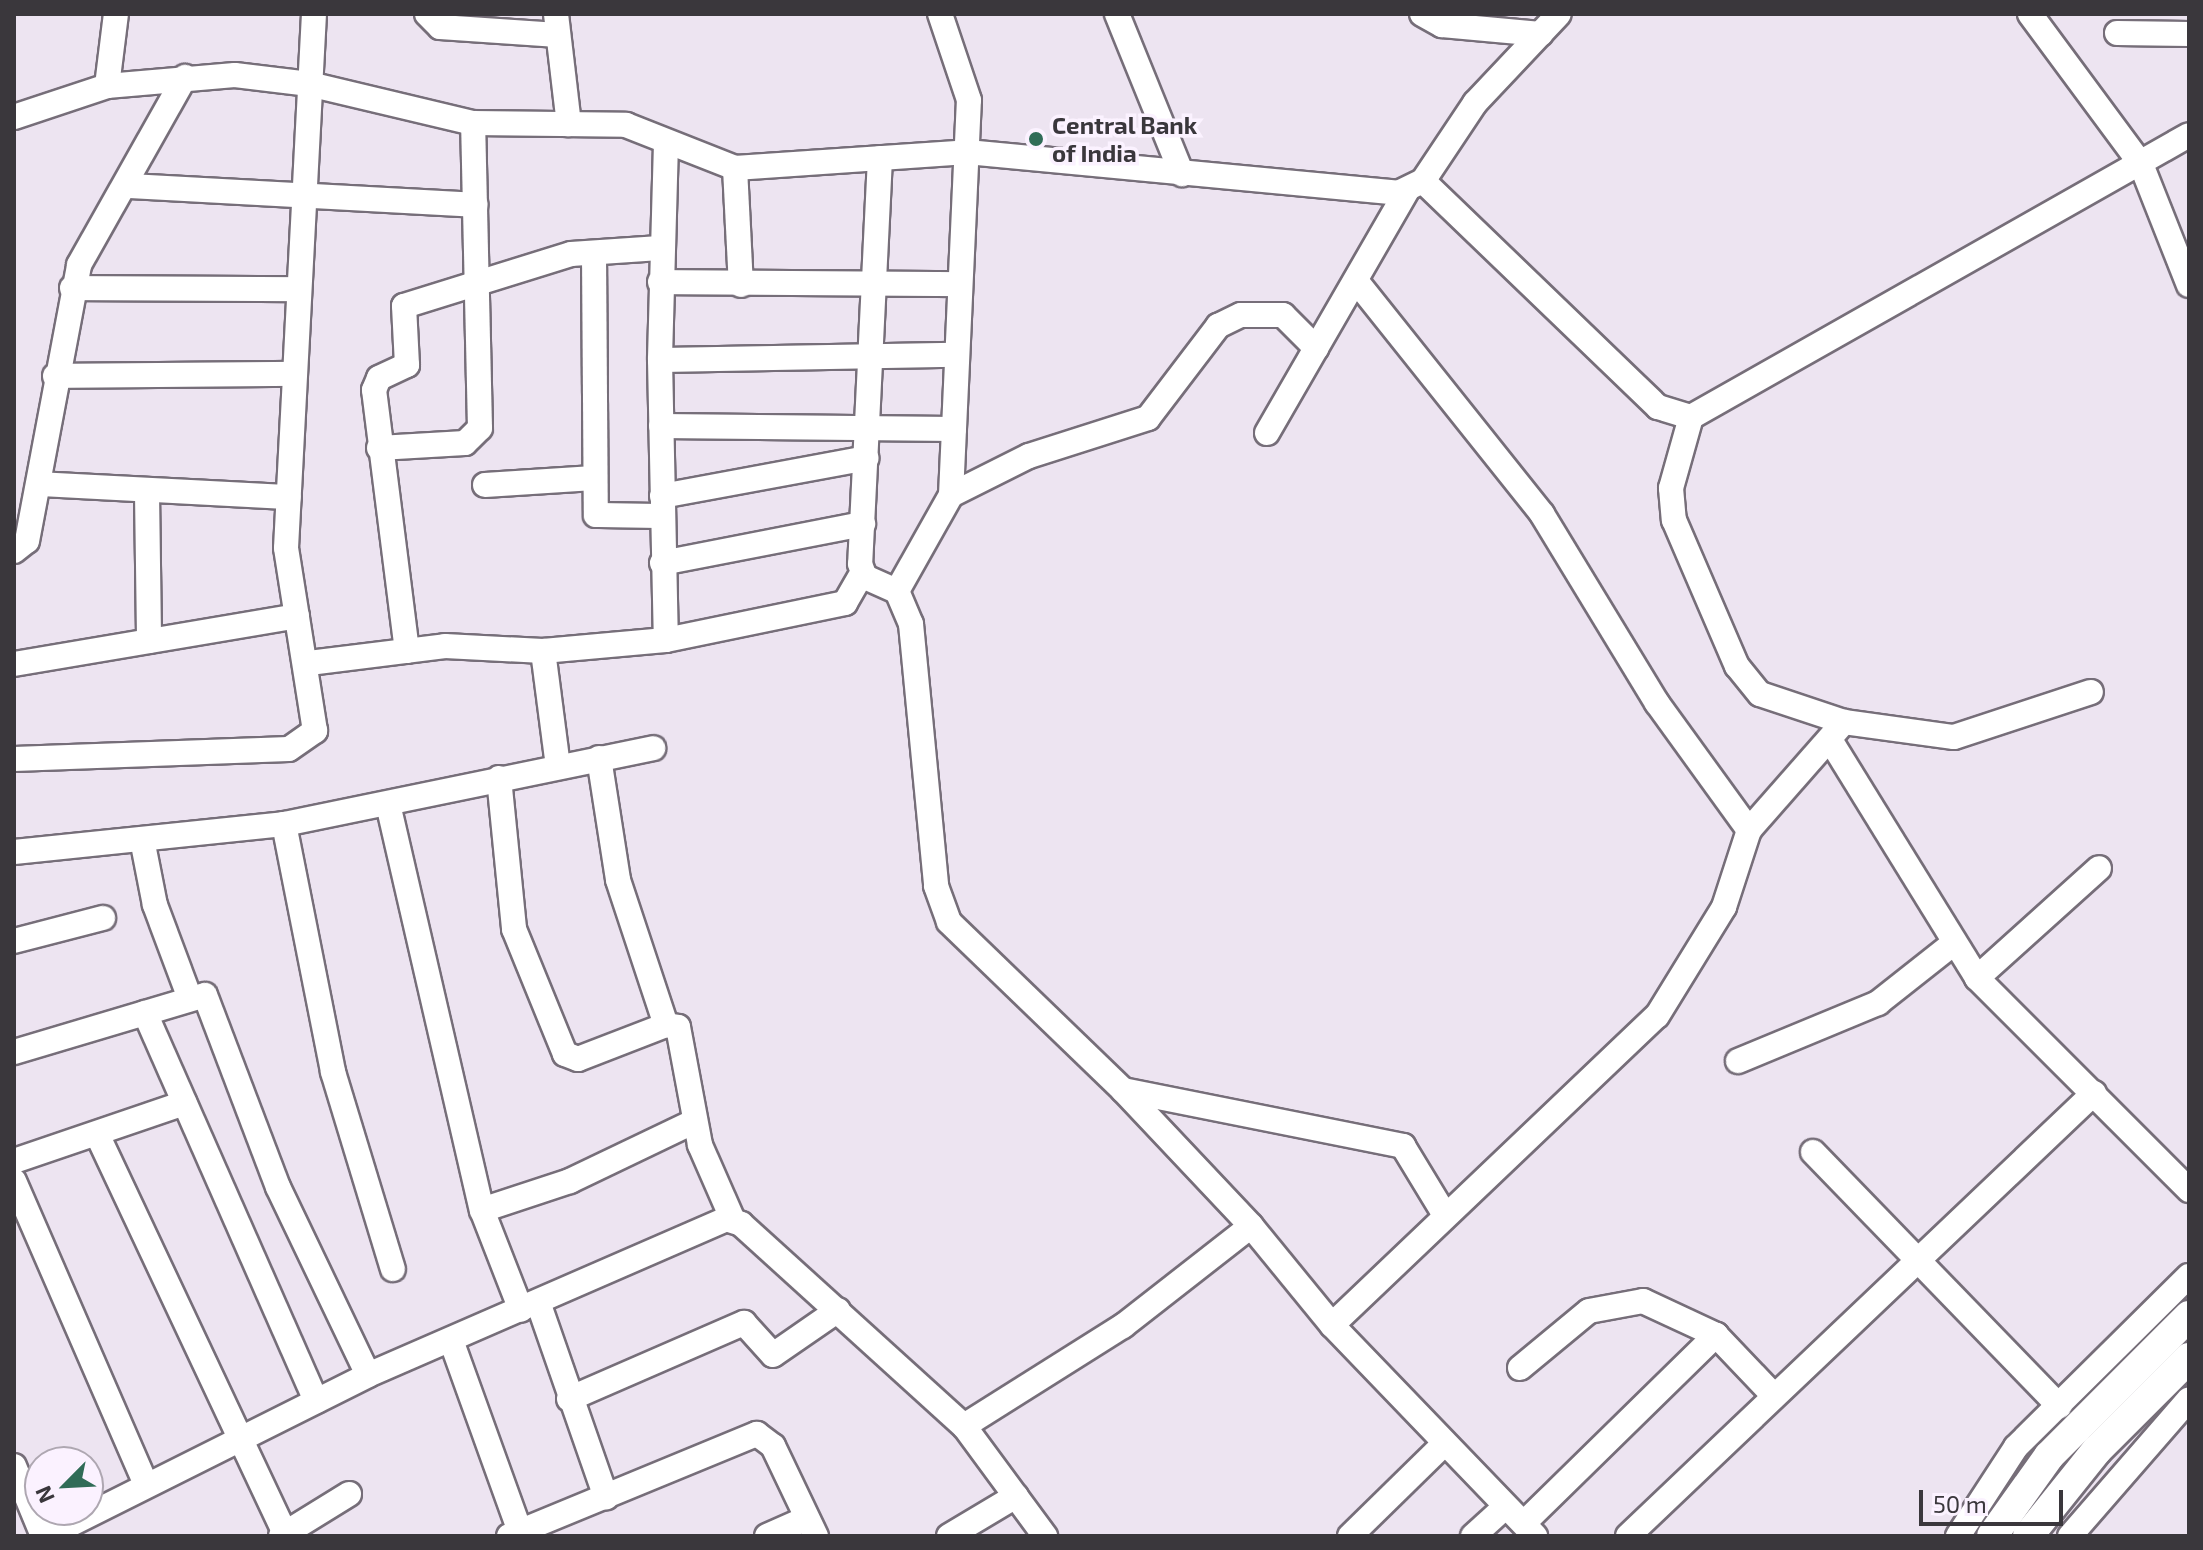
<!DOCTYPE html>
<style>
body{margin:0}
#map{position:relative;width:2203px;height:1550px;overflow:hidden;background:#ede4f1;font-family:"Exo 2",sans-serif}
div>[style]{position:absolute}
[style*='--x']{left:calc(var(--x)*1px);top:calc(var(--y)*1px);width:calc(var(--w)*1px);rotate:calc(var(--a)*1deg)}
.roads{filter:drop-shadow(2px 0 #766e79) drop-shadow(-2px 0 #766e79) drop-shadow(0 2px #766e79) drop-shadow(0 -2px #766e79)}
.minor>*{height:24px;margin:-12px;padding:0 12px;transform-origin:12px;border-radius:12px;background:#fff}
.major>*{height:30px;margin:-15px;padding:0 15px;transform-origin:15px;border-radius:15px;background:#fff}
.dots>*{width:22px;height:22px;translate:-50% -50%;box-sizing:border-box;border:4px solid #fbf2ff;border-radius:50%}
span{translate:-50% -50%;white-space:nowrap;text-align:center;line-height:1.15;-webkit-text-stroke:7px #fbf2ff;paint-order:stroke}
.poi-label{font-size:24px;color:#3a373c;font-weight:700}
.left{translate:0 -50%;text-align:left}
.frame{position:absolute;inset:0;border:16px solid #3a373c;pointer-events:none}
.north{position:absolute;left:24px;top:1446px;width:80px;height:80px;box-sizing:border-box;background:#fbf2ff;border:2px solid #aea7b1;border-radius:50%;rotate:246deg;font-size:22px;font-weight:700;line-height:32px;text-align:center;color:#3a373c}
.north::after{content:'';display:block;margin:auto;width:28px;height:36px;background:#306c57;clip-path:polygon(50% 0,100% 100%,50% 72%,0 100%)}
.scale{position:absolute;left:1919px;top:1490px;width:144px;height:36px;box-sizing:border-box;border:4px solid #3a373c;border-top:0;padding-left:10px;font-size:24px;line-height:28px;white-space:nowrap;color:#3a373c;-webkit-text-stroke:6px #fbf2ff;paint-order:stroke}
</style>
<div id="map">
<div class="roads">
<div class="minor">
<i style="--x:427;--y:14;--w:18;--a:45"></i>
<i style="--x:440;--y:27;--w:118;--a:3.9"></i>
<i style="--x:556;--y:14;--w:111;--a:83.3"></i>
<i style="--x:1117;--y:14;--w:173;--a:67.9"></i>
<i style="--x:1422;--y:14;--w:23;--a:29"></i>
<i style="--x:1442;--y:25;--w:99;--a:5.2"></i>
<i style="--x:2030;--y:14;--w:187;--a:53.5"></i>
<i style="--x:2141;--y:164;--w:130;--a:68.4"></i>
<i style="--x:2117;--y:33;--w:72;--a:0.8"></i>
<i style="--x:107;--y:86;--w:73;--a:-82.9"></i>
<i style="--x:14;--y:117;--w:98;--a:-18.4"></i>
<i style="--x:107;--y:86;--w:128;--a:-4.9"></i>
<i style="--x:235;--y:75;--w:75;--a:6.9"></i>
<i style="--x:309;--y:84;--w:169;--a:13.4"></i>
<i style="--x:473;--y:123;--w:153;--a:0.7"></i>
<i style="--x:626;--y:125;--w:117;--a:21.5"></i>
<i style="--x:735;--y:168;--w:233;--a:-3.9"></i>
<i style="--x:967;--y:152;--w:433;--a:5.4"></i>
<i style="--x:1398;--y:193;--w:28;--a:-26"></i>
<i style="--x:1423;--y:181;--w:94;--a:-56.3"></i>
<i style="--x:1475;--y:103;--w:122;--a:-46.7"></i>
<i style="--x:666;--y:143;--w:217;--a:91.6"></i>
<i style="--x:660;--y:360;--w:280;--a:88.8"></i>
<i style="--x:880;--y:158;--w:406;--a:92.8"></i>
<i style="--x:860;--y:564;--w:14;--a:69"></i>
<i style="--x:865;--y:577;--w:35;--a:24"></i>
<i style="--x:897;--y:591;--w:36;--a:67"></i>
<i style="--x:911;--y:624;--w:263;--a:84.5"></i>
<i style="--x:936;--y:886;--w:38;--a:70"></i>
<i style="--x:949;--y:922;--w:242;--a:44"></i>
<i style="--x:1123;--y:1090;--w:187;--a:46.7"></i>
<i style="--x:1251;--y:1226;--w:128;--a:50.7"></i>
<i style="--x:1332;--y:1325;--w:293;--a:46.1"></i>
<i style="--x:735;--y:168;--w:117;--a:87.1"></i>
<i style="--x:1423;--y:181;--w:326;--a:43.9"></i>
<i style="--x:1658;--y:407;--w:34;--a:17"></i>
<i style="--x:1691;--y:417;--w:572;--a:-29.52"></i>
<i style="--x:128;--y:186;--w:348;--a:3.1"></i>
<i style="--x:594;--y:254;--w:261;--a:89.6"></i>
<i style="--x:596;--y:515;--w:66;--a:0.9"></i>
<i style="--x:660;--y:282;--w:300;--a:0.4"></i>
<i style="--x:1357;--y:282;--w:297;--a:51.4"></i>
<i style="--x:1542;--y:514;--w:221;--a:58.7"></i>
<i style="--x:1657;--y:703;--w:157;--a:54.1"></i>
<i style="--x:72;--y:288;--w:224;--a:0.3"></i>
<i style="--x:660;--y:360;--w:297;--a:-1"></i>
<i style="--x:55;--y:376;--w:235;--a:-0.5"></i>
<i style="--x:1691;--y:417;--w:74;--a:105.7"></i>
<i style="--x:1671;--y:488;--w:32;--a:85"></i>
<i style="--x:1674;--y:520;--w:159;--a:66.7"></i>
<i style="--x:1737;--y:666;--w:36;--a:51"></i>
<i style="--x:1760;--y:694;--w:89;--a:18.4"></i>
<i style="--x:1844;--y:722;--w:111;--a:7.8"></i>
<i style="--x:1954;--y:737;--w:144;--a:-18.2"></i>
<i style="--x:661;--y:426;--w:293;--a:0.6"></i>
<i style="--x:1267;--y:433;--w:280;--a:-60"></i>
<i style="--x:379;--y:448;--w:86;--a:-3.3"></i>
<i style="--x:465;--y:443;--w:21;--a:-45"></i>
<i style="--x:480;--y:428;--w:305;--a:-91.3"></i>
<i style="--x:39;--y:484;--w:250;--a:3"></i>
<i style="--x:485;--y:485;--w:109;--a:-3.7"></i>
<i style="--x:147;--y:493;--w:148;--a:89.2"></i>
<i style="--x:951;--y:495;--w:87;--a:-26.6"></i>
<i style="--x:1029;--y:456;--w:125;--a:-17.7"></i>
<i style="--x:1148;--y:418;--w:116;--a:-52.7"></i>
<i style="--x:1218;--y:326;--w:25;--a:-26"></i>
<i style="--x:1241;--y:315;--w:42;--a:0"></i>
<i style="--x:1283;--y:315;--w:47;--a:45"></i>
<i style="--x:662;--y:496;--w:208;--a:-10.5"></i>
<i style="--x:14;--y:551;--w:16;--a:-38"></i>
<i style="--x:27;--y:541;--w:281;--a:-79.3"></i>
<i style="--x:79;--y:265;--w:216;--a:-60.6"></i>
<i style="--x:662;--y:563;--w:205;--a:-11"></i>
<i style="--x:897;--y:591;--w:110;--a:-60.6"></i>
<i style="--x:951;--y:495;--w:395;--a:-87.4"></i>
<i style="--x:969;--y:100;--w:91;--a:-108.6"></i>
<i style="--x:407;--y:651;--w:263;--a:-97.2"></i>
<i style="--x:374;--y:390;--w:13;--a:-67"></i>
<i style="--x:379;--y:378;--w:31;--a:-25"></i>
<i style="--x:407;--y:365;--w:59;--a:-92.9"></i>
<i style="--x:404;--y:306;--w:175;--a:-17.3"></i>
<i style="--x:571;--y:254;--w:89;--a:-3.9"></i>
<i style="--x:543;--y:651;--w:116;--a:82.6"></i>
<i style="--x:309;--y:663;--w:137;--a:-7.1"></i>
<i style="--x:445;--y:646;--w:98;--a:2.9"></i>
<i style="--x:543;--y:651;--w:123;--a:-5.1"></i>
<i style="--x:666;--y:640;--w:183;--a:-11.7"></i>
<i style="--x:845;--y:603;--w:34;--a:-60"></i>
<i style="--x:14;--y:664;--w:287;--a:-9.6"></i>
<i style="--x:1832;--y:743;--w:276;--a:58.3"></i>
<i style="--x:1977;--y:978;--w:300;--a:45"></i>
<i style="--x:599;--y:758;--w:123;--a:81.1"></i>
<i style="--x:618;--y:880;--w:153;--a:71.7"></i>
<i style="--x:14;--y:759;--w:275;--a:-2.1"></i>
<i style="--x:289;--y:749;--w:32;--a:-35"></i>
<i style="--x:315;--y:731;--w:185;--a:-99"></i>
<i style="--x:286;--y:548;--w:535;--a:-87"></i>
<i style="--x:499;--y:778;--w:152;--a:84.3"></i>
<i style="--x:514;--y:929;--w:135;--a:67.8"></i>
<i style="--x:565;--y:1054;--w:14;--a:21"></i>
<i style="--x:578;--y:1059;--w:94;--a:-21.1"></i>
<i style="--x:666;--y:1025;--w:12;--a:9"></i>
<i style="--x:678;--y:1027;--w:120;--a:79.4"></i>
<i style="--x:700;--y:1145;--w:82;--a:66.3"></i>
<i style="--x:388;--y:804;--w:417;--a:77"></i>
<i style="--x:482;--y:1210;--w:107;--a:68.7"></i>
<i style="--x:284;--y:824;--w:253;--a:78.8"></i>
<i style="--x:333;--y:1072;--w:206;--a:73.1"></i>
<i style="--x:142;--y:839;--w:67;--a:78.9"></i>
<i style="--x:155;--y:905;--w:97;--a:69.5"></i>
<i style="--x:14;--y:852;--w:271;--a:-5.9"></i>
<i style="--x:284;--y:824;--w:377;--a:-11.6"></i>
<i style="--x:14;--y:941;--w:92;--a:-14.5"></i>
<i style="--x:1977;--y:978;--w:164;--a:-42"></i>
<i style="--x:145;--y:1013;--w:424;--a:66.2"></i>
<i style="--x:14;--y:1052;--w:199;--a:-16.6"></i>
<i style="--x:205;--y:995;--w:205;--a:69.2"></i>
<i style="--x:278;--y:1187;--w:208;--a:64.4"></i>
<i style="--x:1738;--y:1061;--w:152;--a:-22.5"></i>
<i style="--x:1878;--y:1003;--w:97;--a:-38.3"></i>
<i style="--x:1123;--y:1090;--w:286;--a:11.3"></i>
<i style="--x:1403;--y:1146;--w:81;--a:58.7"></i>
<i style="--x:97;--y:1134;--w:442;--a:64.8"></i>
<i style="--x:1813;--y:1152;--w:354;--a:45.9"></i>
<i style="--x:14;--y:1161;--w:180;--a:-18.8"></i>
<i style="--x:14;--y:1181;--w:328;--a:66.5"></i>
<i style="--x:482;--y:1210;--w:93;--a:-18.2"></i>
<i style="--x:570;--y:1181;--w:136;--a:-25.6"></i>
<i style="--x:538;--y:1302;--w:207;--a:70.8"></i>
<i style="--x:1332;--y:1325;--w:448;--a:-43.6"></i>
<i style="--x:1657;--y:1016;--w:128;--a:-58.4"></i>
<i style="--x:1724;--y:907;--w:81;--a:-72"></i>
<i style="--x:1749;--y:830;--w:144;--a:-48.7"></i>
<i style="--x:451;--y:1340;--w:204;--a:70.2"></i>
<i style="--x:1520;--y:1368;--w:89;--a:-39.6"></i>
<i style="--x:1589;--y:1311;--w:55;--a:-10.5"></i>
<i style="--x:1643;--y:1301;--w:81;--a:25"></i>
<i style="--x:1716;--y:1335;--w:84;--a:46.4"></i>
<i style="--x:569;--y:1399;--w:191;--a:-23.5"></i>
<i style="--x:744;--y:1323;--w:43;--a:47.8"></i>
<i style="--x:773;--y:1355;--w:79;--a:-34.7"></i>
<i style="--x:964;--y:1426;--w:188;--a:-32.2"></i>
<i style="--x:1123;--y:1326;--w:162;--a:-38"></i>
<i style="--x:14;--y:1466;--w:76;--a:67.5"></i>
<i style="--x:1524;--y:1523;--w:269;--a:-44.4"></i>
<i style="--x:47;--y:1536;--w:359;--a:-26.6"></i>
<i style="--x:368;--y:1375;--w:391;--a:-23.5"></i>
<i style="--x:726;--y:1219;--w:16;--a:18"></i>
<i style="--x:741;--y:1224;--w:301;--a:42.2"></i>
<i style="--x:964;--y:1426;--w:137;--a:53.6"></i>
<i style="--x:281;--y:1536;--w:80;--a:-31.7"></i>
<i style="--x:509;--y:1536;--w:268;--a:-22.4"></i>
<i style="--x:757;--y:1434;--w:20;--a:37"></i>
<i style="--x:773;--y:1446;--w:100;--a:64.5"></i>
<i style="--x:767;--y:1536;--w:39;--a:-24"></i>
<i style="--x:949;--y:1536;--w:78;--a:-30.8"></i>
<i style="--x:1350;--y:1536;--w:130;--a:-44.4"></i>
<i style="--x:1473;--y:1536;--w:43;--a:-42.2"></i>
<i style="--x:1628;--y:1536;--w:643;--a:-43.55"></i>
<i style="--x:1958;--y:1536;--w:106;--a:-56.9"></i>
<i style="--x:2016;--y:1447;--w:243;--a:-44.7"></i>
<i style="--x:2070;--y:1536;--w:181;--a:-49"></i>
</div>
<div class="major">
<i style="--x:1992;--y:1536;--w:98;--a:-54.5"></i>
<i style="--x:2049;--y:1456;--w:198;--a:-45"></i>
<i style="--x:2028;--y:1536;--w:110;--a:-51.3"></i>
<i style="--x:2097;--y:1450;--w:130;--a:-45"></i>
</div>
</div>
<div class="dots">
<i style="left:1036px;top:139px;background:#306c57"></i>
</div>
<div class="poi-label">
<span class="left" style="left:1052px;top:139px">Central Bank<br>of India</span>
</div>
<div class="frame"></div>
<div class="north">N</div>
<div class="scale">50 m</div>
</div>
